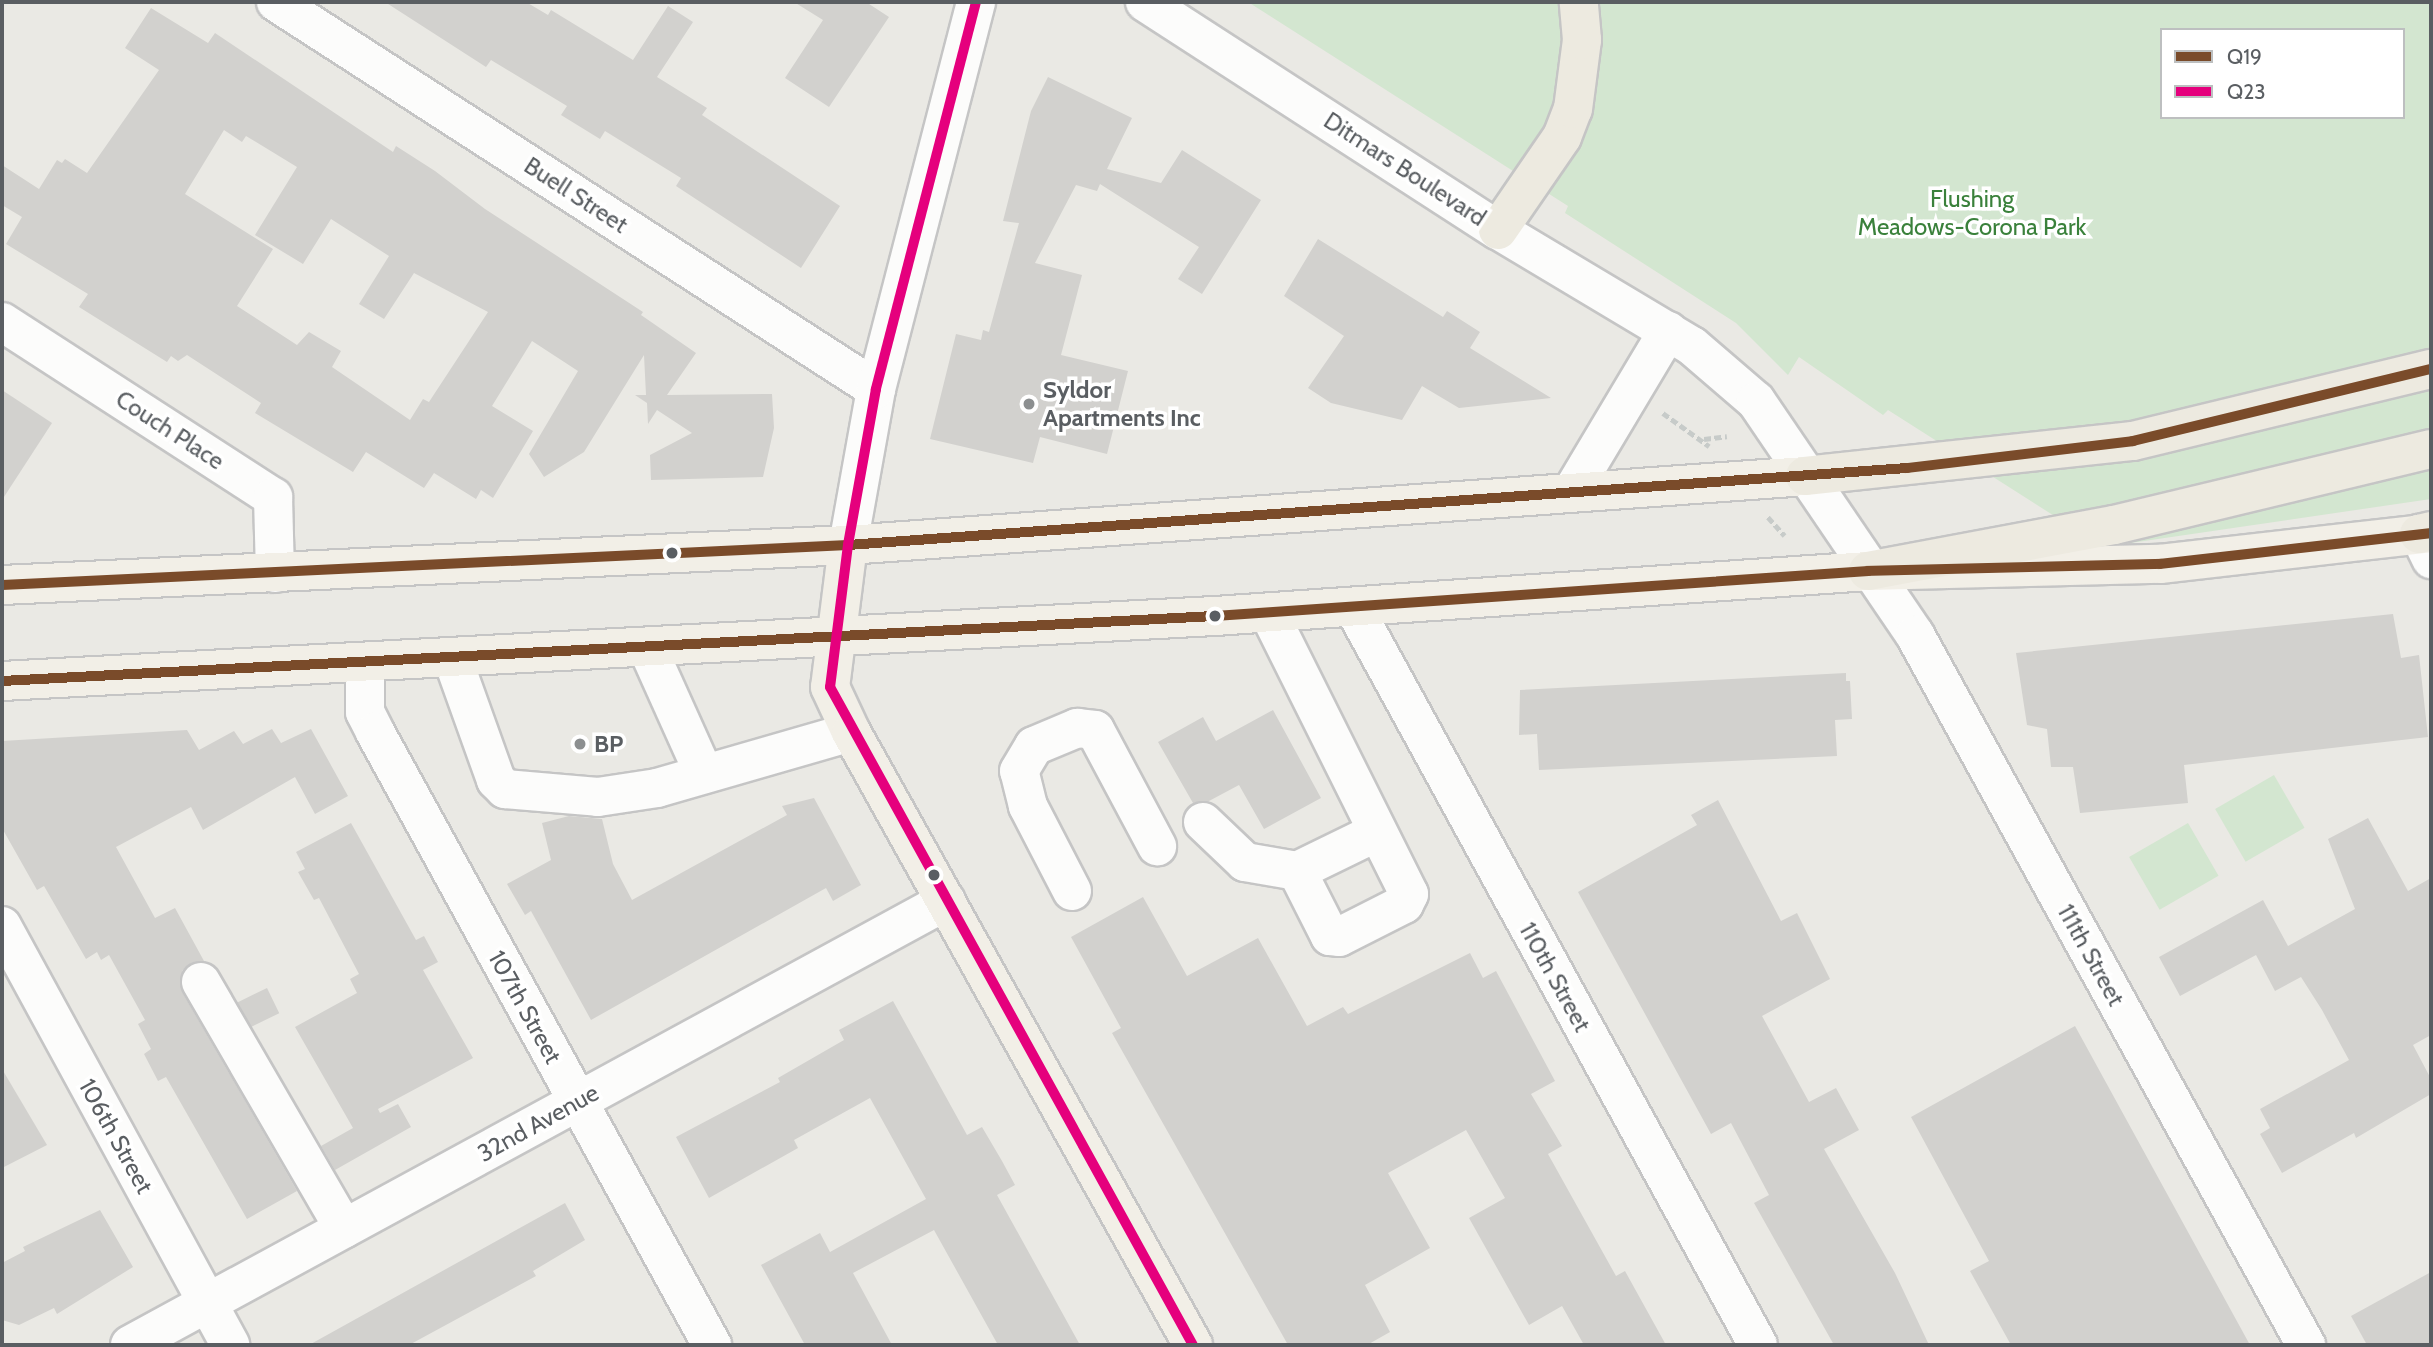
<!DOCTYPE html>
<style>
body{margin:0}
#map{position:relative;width:2433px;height:1347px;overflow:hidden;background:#eae9e4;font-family:Cabin,sans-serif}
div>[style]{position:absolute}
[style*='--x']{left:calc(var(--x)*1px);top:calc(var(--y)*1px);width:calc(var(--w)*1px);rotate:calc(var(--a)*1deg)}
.green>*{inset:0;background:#d3e6d0;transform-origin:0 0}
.building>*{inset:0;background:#d2d1ce;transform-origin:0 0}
.path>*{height:4.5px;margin-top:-2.25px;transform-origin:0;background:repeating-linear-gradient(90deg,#c7cbc9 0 7px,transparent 0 10.5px)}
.roads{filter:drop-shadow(2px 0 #c5c5c5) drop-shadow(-2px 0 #c5c5c5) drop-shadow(0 2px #c5c5c5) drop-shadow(0 -2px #c5c5c5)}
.minor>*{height:38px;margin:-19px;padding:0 19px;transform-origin:19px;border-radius:19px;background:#fcfcfb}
.major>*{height:38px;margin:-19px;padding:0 19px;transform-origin:19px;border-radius:19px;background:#f2efe7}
.highway>*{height:38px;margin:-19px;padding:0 19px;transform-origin:19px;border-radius:19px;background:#edeae0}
.bus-1>*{height:10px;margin:-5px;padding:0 5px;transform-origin:5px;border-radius:5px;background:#7a4b2a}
.bus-2>*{height:10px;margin:-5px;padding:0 5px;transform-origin:5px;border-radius:5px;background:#e5007d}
.dots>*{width:19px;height:19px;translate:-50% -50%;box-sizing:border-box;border:4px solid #fff;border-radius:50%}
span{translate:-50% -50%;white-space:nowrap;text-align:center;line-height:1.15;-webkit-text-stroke:7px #fff;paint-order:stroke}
.street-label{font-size:24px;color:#5a5e62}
.park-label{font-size:24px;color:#3a813b}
.poi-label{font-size:24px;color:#5a5e62;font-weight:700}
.left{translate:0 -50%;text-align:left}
.frame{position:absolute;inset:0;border:4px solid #5a5e62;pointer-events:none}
.legend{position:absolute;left:2160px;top:28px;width:245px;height:91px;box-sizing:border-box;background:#fff;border:2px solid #bdbfc0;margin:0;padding:9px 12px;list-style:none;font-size:21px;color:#5a5e62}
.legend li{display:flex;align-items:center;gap:14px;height:35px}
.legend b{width:35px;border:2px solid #bdbfc0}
</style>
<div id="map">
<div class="green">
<i style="clip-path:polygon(evenodd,1248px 2px,2431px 2px,2431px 499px,2103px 547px,1888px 410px,1883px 415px,1799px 357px,1788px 375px,1736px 323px,1565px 213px,1568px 206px,1248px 2px,2162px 30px,2403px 30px,2403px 117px,2162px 117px,2162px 30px)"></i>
<i style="left:2274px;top:775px;width:61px;height:68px;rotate:60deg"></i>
<i style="left:2188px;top:823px;width:61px;height:68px;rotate:60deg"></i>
</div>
<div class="building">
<i style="clip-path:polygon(385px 2px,526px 2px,548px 15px,551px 10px,633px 60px,668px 6px,693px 22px,657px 77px,707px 108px,702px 115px,840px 206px,801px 268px,676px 186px,681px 178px,605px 131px,600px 139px,561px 115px,567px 106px,491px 60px,486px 67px)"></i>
<i style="clip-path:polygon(794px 2px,866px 2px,889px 17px,829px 107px,785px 78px,823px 20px)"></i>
<i style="clip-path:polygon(evenodd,151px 8px,208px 43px,215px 33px,393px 152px,396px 146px,435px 171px,485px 209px,643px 312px,641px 315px,696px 353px,667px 395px,772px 394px,774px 428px,763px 477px,651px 480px,650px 455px,692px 433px,657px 410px,648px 424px,647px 403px,635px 395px,646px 395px,644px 355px,584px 452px,544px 477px,529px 454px,578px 371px,532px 341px,492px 406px,533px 431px,493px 498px,481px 490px,476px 499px,434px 473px,424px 488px,366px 452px,353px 472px,255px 413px,261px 403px,187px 355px,178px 361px,171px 356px,167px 362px,79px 307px,88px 294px,6px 244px,22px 217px,2px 205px,2px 165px,39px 189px,57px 160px,62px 163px,65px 159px,87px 173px,159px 70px,125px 48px,151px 8px,224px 130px,242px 142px,246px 136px,297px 167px,255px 235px,303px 264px,331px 219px,389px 256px,359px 304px,384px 319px,414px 273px,488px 312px,429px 402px,423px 399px,410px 420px,332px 367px,341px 351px,309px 332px,297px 345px,237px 306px,273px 249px,185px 194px,224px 130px)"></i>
<i style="clip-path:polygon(1048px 77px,1132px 118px,1107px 169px,1161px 183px,1182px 150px,1261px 200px,1202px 294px,1178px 279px,1199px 247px,1100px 184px,1097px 191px,1076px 185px,1035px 263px,1082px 275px,1061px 355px,1128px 371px,1107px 454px,1040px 437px,1033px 463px,930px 439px,956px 334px,981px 340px,983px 330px,989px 332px,1019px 223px,1003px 221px,1031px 111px)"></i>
<i style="clip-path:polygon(1318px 239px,1443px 317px,1447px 311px,1480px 332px,1470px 348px,1551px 398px,1459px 408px,1422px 386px,1402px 420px,1331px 403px,1308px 388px,1344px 336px,1284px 296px)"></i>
<i style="clip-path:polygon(2px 390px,52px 423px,2px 500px)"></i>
<i style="clip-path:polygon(2393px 614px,2401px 658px,2419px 655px,2428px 737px,2184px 765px,2188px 803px,2080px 813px,2073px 767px,2051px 767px,2047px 729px,2027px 725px,2016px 653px)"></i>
<i style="clip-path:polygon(1846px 673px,1846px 681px,1850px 681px,1852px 719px,1835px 720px,1837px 756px,1539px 770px,1537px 734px,1519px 735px,1520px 690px)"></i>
<i style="clip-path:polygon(1273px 710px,1321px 798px,1264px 829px,1239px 785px,1209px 801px,1193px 803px,1158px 742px,1203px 717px,1216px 741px)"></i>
<i style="clip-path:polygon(272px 729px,281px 743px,311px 729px,348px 796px,315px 814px,295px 777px,203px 830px,191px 807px,116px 847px,155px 918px,175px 908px,204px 961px,191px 963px,182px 971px,182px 992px,297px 1191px,247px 1219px,166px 1077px,158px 1081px,144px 1054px,151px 1049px,138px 1024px,145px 1020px,109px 955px,101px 960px,97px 952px,86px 959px,44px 886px,37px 890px,2px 828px,2px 741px,187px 730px,199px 750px,234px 731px,243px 744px)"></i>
<i style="clip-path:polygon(814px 798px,861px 885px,833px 901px,826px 888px,591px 1020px,531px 911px,525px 915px,507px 884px,551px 860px,542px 823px,569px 816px,602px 819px,613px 864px,632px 900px,787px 815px,782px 806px)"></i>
<i style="clip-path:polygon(1718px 800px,1781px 921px,1797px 913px,1830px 979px,1762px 1016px,1809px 1102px,1836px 1088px,1859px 1130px,1824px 1149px,1895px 1273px,1929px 1345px,1834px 1345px,1754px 1203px,1769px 1195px,1731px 1123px,1711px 1134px,1578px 892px,1697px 825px,1691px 815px)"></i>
<i style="clip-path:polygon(2368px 818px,2408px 891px,2431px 878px,2431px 1035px,2413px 1045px,2431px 1079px,2431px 1094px,2356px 1138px,2354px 1133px,2282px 1173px,2260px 1134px,2270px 1128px,2260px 1109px,2349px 1060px,2322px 1010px,2301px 977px,2275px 991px,2256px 955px,2180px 996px,2159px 957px,2263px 900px,2288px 946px,2355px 909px,2328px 839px)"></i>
<i style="clip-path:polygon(351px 823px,416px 940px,424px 936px,438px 962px,423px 970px,473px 1058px,378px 1109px,380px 1113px,398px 1104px,411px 1127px,335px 1170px,321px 1146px,353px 1128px,295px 1027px,357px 993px,350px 979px,359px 974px,319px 898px,314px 900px,298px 872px,305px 869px,296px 852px)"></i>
<i style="clip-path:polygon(1143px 897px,1187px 976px,1258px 938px,1307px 1026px,1343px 1007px,1348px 1014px,1470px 953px,1483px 978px,1496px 971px,1555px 1081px,1531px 1094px,1562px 1146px,1548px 1154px,1616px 1276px,1625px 1271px,1666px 1345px,1584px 1345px,1562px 1306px,1529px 1325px,1469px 1218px,1505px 1198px,1466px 1130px,1388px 1173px,1430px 1248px,1365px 1285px,1390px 1332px,1367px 1345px,1288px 1345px,1112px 1033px,1121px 1028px,1071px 937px)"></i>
<i style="left:267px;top:988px;width:28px;height:33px;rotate:64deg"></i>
<i style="clip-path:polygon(893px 1001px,967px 1135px,982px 1127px,1002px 1161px,1015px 1185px,997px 1195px,1080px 1345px,998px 1345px,934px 1230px,853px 1273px,892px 1345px,805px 1345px,761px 1265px,820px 1233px,830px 1252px,926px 1199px,870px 1098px,794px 1140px,798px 1148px,709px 1198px,676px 1137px,780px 1082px,778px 1078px,844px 1040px,839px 1030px)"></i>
<i style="clip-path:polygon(2075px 1026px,2250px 1345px,2011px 1345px,1970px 1271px,1989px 1261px,1911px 1117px)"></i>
<i style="clip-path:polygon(2px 1069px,47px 1145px,2px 1168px)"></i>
<i style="clip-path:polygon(565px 1203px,585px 1240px,533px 1271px,536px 1276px,409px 1345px,309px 1345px)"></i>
<i style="clip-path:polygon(100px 1210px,133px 1267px,57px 1314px,54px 1308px,19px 1325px,2px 1320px,2px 1263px,25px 1251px,23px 1247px)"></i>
<i style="clip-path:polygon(2431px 1272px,2431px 1345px,2367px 1345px,2351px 1316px)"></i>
</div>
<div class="path">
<i style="--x:1663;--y:413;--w:57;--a:35.7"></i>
<i style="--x:1704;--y:439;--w:23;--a:-7"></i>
<i style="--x:1768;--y:517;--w:25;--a:48"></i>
</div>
<div class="roads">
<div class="minor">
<i style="--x:276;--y:2;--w:714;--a:32.82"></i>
<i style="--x:1145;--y:2;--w:420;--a:32.9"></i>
<i style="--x:1498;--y:230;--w:226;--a:30.9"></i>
<i style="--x:1692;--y:346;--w:84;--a:40.7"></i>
<i style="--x:1756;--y:401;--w:283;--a:55.8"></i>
<i style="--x:1915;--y:635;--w:811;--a:61.16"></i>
<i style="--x:2;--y:322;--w:323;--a:32.9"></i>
<i style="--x:273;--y:497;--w:76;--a:88.5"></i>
<i style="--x:1571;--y:493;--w:189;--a:-59.1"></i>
<i style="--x:2419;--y:534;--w:28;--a:64"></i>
<i style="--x:848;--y:545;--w:158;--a:-79.8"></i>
<i style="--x:876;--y:389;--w:400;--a:-75.5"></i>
<i style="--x:1354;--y:608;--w:840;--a:61.27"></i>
<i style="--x:647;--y:647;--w:139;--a:65.8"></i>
<i style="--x:452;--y:657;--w:131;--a:70.3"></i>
<i style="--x:496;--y:780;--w:13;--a:45"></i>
<i style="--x:505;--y:789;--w:93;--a:4.9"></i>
<i style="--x:598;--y:797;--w:60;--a:-8.7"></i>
<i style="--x:657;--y:788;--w:202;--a:-16.1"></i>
<i style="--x:365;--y:662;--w:50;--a:90"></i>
<i style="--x:365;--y:712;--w:22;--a:63"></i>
<i style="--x:375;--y:732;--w:700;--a:61.2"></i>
<i style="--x:1203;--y:822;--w:58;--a:43.6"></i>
<i style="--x:1245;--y:862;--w:53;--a:9.8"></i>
<i style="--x:1297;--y:871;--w:73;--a:63.1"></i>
<i style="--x:1330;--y:936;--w:9;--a:6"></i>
<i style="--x:1339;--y:937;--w:73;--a:-26.9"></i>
<i style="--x:1404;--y:904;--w:11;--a:-63"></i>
<i style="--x:1409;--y:894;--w:314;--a:-116.5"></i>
<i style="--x:1297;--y:871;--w:89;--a:-26"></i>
<i style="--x:1072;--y:891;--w:96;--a:-117.4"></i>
<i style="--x:1028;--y:806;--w:36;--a:-104"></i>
<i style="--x:1019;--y:771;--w:29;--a:-59"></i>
<i style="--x:1034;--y:746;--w:47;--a:-22.7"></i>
<i style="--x:1077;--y:728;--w:18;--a:6"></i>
<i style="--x:1095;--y:730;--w:132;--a:61.9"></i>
<i style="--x:2;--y:926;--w:477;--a:61.4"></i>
<i style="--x:201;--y:982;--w:285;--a:59.9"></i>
<i style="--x:130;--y:1345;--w:929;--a:-28.55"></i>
</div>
<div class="major">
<i style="--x:848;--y:545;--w:143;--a:97.2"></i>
<i style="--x:830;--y:687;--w:50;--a:65"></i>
<i style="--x:851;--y:732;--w:702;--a:60.84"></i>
<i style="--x:2;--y:585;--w:847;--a:-2.71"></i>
<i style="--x:848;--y:545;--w:959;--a:-4.12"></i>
<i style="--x:2;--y:681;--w:1215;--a:-3.07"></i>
<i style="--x:1215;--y:616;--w:655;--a:-3.94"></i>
<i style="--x:1868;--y:571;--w:292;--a:-1.4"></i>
<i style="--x:2160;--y:564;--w:273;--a:-6.5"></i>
</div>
<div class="highway">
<i style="--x:1498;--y:230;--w:113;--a:-55.5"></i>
<i style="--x:1562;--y:137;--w:30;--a:-69"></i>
<i style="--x:1573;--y:109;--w:70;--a:-82.6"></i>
<i style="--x:1582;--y:40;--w:38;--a:-95"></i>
<i style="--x:1805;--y:476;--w:330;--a:-6.1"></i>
<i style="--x:2133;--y:441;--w:307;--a:-13.6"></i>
<i style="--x:2419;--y:534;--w:12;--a:-14"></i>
<i style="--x:1868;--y:571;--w:250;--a:-10.6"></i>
<i style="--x:2114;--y:525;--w:326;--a:-13.5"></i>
</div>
</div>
<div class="bus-1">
<i style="--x:2;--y:585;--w:847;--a:-2.71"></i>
<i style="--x:848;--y:545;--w:1062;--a:-4.16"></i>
<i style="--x:1907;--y:468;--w:228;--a:-6.8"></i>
<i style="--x:2133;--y:441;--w:307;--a:-13.6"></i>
<i style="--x:2;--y:681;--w:1215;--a:-3.07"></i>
<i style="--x:1215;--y:616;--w:655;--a:-3.94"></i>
<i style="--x:1868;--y:571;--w:292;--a:-1.4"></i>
<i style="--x:2160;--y:564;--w:273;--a:-6.5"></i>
</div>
<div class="bus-2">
<i style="--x:976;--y:2;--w:400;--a:104.5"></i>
<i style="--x:876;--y:389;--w:158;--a:100.2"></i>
<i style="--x:848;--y:545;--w:143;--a:97.2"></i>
<i style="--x:830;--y:687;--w:751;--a:61.12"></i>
</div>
<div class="dots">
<i style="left:1029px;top:404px;background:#8c8f90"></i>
<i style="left:672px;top:553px;background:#5a5e62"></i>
<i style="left:1215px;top:616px;background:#5a5e62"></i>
<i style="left:580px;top:744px;background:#8c8f90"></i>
<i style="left:934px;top:875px;background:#5a5e62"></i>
</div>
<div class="street-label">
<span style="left:1405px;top:169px;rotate:33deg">Ditmars Boulevard</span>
<span style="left:576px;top:195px;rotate:33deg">Buell Street</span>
<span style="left:170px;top:430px;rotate:33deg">Couch Place</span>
<span style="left:2091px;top:955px;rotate:61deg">111th Street</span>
<span style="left:1555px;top:977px;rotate:61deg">110th Street</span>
<span style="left:525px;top:1007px;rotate:61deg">107th Street</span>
<span style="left:538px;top:1123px;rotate:-29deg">32nd Avenue</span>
<span style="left:116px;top:1136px;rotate:61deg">106th Street</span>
</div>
<div class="park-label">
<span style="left:1972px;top:213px">Flushing<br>Meadows-Corona Park</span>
</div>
<div class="poi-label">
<span class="left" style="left:1043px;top:404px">Syldor<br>Apartments Inc</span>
<span class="left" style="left:594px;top:744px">BP</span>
</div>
<div class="frame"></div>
<ul class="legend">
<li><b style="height:9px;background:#7a4b2a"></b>Q19</li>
<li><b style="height:9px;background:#e5007d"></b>Q23</li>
</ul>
</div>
